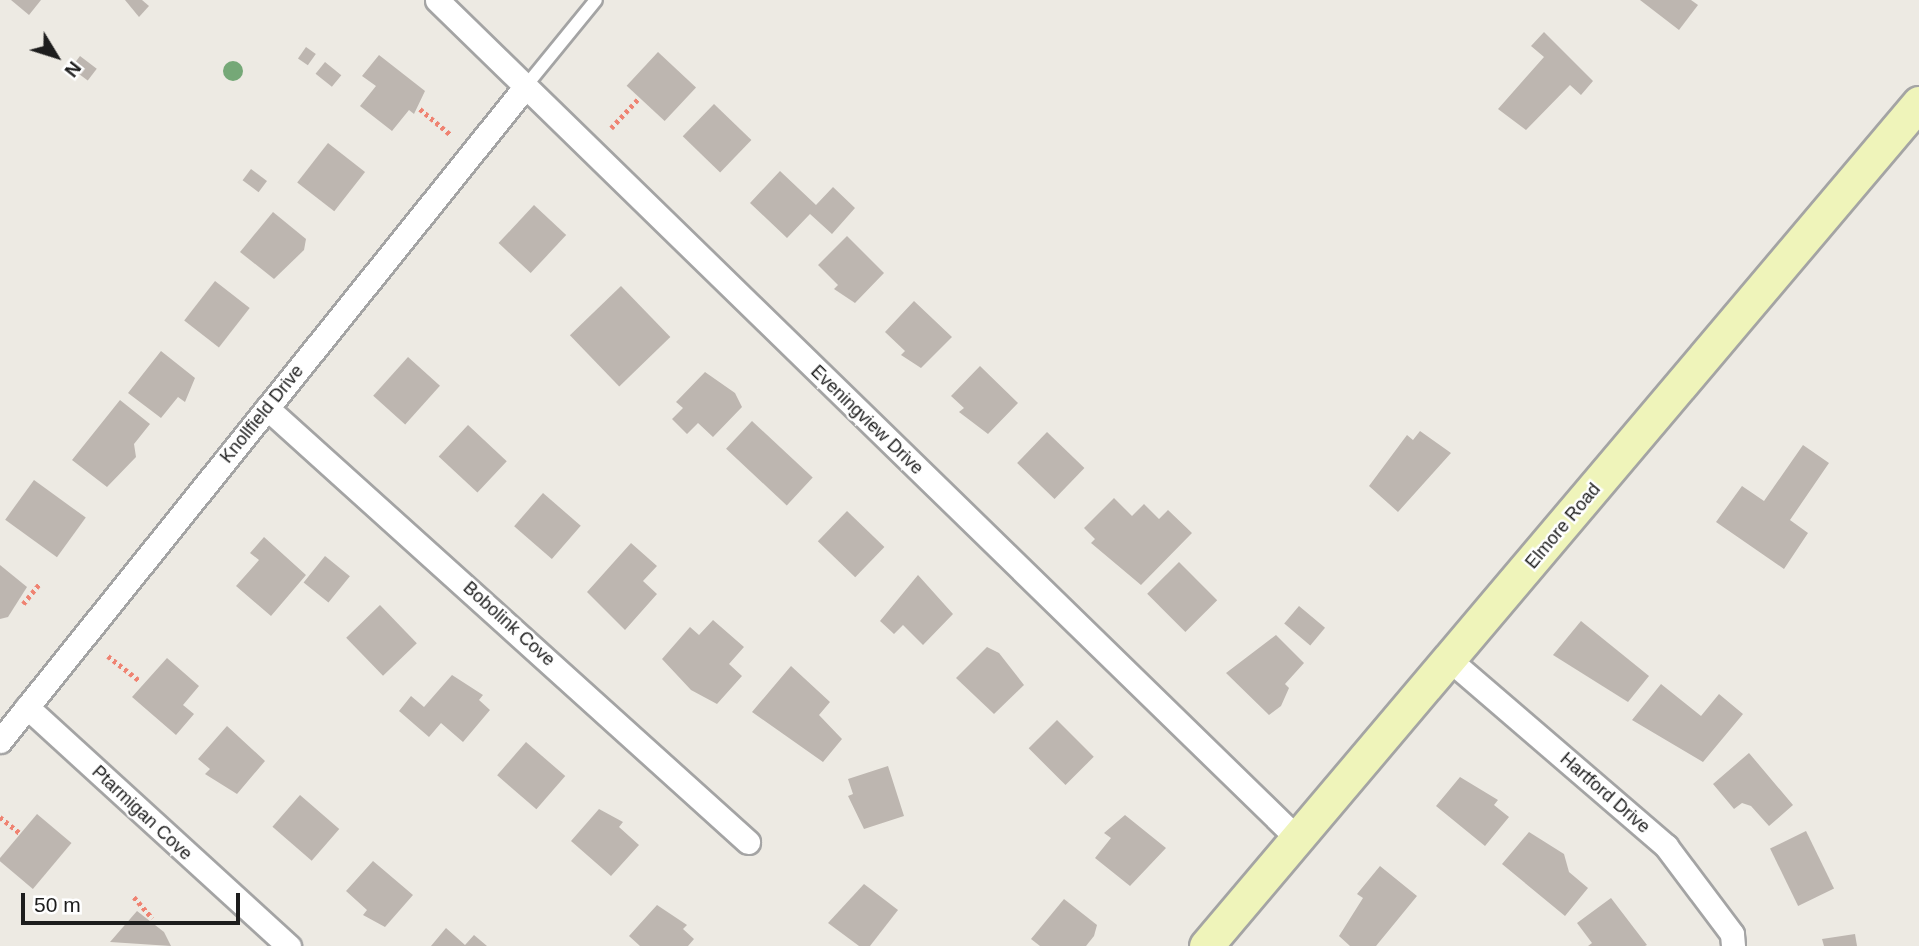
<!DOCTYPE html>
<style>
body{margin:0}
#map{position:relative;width:1919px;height:946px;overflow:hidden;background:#edeae3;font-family:Helvetica,sans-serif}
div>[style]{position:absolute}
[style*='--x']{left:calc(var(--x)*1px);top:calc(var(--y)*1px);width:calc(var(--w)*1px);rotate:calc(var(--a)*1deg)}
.building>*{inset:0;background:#bdb6b0;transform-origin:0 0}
.path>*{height:4.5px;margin-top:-2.25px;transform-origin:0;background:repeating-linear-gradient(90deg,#ef8372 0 3.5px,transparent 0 7px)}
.roads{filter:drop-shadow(2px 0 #a4a4a4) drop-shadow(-2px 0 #a4a4a4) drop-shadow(0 2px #a4a4a4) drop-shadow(0 -2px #a4a4a4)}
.lane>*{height:12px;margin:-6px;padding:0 6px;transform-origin:6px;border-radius:6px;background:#fff}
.street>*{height:23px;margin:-11.5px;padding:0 11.5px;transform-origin:11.5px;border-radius:11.5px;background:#fff}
.secondary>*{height:33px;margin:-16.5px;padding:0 16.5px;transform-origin:16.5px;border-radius:16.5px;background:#eff4ba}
.trees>*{width:20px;height:20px;margin:-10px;border-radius:50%;background:#75a877}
span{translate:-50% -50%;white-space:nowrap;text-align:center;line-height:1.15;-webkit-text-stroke:5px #fff;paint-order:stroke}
.street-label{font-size:18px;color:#1d1d1d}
.north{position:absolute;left:21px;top:21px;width:70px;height:70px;-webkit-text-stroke:5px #fff;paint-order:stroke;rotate:128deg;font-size:19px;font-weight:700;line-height:28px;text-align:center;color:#1d1d1d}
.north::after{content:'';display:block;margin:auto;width:24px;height:32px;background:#1d1d1d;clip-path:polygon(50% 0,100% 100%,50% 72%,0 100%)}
.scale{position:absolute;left:21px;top:893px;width:219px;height:32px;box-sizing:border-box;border:4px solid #1d1d1d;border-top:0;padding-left:9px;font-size:21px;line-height:24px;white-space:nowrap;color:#1d1d1d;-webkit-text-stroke:5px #fff;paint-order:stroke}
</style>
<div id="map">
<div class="building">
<i style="clip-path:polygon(11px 0,41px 0,29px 15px)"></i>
<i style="clip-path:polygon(125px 0,142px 0,149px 6px,139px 17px)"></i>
<i style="clip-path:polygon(1640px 0,1691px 0,1698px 5px,1679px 30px)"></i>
<i style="clip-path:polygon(1544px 32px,1593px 81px,1581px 95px,1570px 85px,1526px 130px,1498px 109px,1544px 57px,1531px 46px)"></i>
<i style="left:306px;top:47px;width:12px;height:14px;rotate:35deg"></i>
<i style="left:658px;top:52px;width:52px;height:46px;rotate:43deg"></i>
<i style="clip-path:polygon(379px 55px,425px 91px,414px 114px,409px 110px,392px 131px,360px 106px,376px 86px,362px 76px)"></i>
<i style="left:80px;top:56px;width:21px;height:15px;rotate:37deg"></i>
<i style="left:325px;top:62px;width:21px;height:15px;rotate:39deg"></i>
<i style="left:714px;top:104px;width:52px;height:45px;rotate:44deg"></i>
<i style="left:328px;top:143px;width:47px;height:50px;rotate:38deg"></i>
<i style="left:251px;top:169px;width:20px;height:14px;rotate:37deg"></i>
<i style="clip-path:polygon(780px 171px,816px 205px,833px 187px,855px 208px,832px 234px,810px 214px,787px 238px,750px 203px)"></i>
<i style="left:534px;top:205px;width:44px;height:52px;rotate:43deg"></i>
<i style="clip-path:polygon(273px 212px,306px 239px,304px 250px,274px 279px,240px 252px)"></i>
<i style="clip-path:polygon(847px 236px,884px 273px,855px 303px,834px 289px,838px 285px,818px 265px)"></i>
<i style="left:215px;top:281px;width:44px;height:50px;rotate:38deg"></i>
<i style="left:621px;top:286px;width:71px;height:71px;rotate:46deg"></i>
<i style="clip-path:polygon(914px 301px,952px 337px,921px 368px,901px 355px,905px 351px,885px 332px)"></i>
<i style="clip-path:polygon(161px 351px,195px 378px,185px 402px,178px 397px,161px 418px,128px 393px)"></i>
<i style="left:408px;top:357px;width:43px;height:52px;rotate:42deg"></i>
<i style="clip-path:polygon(980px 366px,1018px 403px,988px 434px,959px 412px,964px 408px,951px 396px)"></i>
<i style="clip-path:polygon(705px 372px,735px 393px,742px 407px,713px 437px,698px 423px,687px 434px,672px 419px,683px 408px,676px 402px)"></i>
<i style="clip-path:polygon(120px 400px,150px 424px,134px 444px,136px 457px,107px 487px,72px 460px)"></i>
<i style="left:752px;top:421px;width:83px;height:38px;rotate:43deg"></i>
<i style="left:468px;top:425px;width:53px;height:43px;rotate:43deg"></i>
<i style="clip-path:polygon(1420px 431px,1451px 453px,1398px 512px,1369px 486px,1407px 435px,1413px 440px)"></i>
<i style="left:1047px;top:432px;width:52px;height:43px;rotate:44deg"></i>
<i style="clip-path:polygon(1803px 445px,1829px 463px,1790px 520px,1808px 533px,1784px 569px,1716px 522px,1742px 486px,1764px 501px)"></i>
<i style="left:34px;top:480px;width:64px;height:49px;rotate:36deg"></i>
<i style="left:543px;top:493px;width:50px;height:44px;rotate:41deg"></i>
<i style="clip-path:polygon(1114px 498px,1132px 516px,1144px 504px,1159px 519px,1168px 510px,1192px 533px,1141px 585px,1091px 543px,1095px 539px,1084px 528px)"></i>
<i style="left:847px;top:511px;width:52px;height:42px;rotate:44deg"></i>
<i style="clip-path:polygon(264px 537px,306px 575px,271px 616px,236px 586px,259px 560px,250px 553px)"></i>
<i style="clip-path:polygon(631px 543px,657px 566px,643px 581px,657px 594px,625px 630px,587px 592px)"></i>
<i style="left:325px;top:556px;width:32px;height:34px;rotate:39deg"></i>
<i style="left:1179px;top:562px;width:54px;height:45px;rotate:45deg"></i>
<i style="clip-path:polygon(0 565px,27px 587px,8px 617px,0 619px)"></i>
<i style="clip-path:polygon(918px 575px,953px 614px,923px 645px,903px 625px,894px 634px,880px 621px)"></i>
<i style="left:380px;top:605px;width:53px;height:47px;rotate:46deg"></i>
<i style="left:1299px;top:606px;width:34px;height:23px;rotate:40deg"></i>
<i style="clip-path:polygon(713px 620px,744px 647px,729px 664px,742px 676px,717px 704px,691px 690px,662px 659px,690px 627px,699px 635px)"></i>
<i style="clip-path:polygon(1581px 621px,1649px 676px,1628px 702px,1553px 655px)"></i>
<i style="clip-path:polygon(1276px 635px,1304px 663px,1285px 684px,1289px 688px,1281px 706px,1269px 715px,1226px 673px)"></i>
<i style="clip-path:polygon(987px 647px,999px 653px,1024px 685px,994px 714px,956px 678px)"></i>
<i style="clip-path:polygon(167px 658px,199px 686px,183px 705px,194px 714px,176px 735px,132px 697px)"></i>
<i style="clip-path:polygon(791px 666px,830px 702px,819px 715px,842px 739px,823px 762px,752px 712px)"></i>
<i style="clip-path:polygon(452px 675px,483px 695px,479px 700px,490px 710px,463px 742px,441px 723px,429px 737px,399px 711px,411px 696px,424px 707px)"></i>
<i style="clip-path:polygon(1661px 684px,1701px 716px,1719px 694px,1743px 714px,1703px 762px,1632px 720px)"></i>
<i style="left:1057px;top:720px;width:52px;height:40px;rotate:45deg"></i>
<i style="clip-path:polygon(227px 726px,265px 761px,237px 794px,205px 774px,210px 769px,198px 759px)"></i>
<i style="left:526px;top:742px;width:52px;height:44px;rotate:41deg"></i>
<i style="clip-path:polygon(1749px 753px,1793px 805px,1769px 826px,1751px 806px,1742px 803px,1734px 809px,1713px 784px)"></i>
<i style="clip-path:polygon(888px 766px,904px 816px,864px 829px,848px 796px,853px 794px,848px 779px)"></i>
<i style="clip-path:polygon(1460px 777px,1498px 800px,1494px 805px,1509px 817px,1485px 846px,1436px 806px)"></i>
<i style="left:300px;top:795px;width:52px;height:42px;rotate:41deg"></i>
<i style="clip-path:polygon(599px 809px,623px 822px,619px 827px,639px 845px,611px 876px,571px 841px)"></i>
<i style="left:37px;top:814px;width:45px;height:60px;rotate:40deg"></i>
<i style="clip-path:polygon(1125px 815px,1166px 848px,1130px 886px,1095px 858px,1111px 838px,1104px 833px)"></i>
<i style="left:1806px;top:831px;width:64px;height:40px;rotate:64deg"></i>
<i style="clip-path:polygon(1529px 832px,1564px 854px,1569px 872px,1588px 888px,1565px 916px,1502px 864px)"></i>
<i style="clip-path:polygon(373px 861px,413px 895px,385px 927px,363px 915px,367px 910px,346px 891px)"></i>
<i style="clip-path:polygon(1380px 866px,1417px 896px,1376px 946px,1350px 946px,1339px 936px,1363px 898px,1357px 894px)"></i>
<i style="clip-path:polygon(864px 884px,898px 910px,870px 946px,859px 946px,828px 923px)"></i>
<i style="clip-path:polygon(1611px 898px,1647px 945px,1645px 946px,1588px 946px,1592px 943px,1577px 923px)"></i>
<i style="clip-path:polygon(1064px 899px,1097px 925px,1094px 936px,1086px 946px,1040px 946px,1031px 939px)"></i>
<i style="clip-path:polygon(657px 905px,687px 925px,683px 929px,694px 939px,688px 946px,640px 946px,629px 936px)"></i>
<i style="clip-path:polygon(137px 911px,164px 932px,171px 946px,110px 942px)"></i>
<i style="clip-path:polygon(446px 928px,465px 945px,474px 935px,487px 946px,431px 946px)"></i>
<i style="clip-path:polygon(1855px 934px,1857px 946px,1824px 946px,1822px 939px)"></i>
</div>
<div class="path">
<i style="--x:420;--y:109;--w:39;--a:40"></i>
<i style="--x:611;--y:128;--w:40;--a:-47"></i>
<i style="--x:23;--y:604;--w:26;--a:-51"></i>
<i style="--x:108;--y:656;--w:39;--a:38"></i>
<i style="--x:0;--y:817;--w:26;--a:39"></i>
<i style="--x:134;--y:897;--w:28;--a:49"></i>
</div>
<div class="roads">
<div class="lane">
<i style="--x:525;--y:87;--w:112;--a:-50.8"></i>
</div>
<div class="street">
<i style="--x:437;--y:0;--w:1201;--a:44.26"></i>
<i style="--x:267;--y:408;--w:648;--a:42.06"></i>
<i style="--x:1451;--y:661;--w:284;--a:40.7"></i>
<i style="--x:1666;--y:846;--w:110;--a:53.1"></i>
<i style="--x:1732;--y:934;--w:12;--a:85"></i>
<i style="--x:27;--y:707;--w:355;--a:42.4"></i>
<i style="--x:0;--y:741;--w:839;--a:-51.24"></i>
</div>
<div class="secondary">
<i style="--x:1206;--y:946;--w:1104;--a:-49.78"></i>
</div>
</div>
<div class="trees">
<i style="left:233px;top:71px"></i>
</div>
<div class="street-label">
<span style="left:262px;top:414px;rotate:-51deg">Knollfield Drive</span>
<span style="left:867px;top:420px;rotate:44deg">Eveningview Drive</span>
<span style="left:1563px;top:526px;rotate:-50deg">Elmore Road</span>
<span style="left:509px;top:624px;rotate:42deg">Bobolink Cove</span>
<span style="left:1605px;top:793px;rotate:41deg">Hartford Drive</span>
<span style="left:142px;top:813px;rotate:43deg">Ptarmigan Cove</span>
</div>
<div class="north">N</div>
<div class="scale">50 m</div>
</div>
